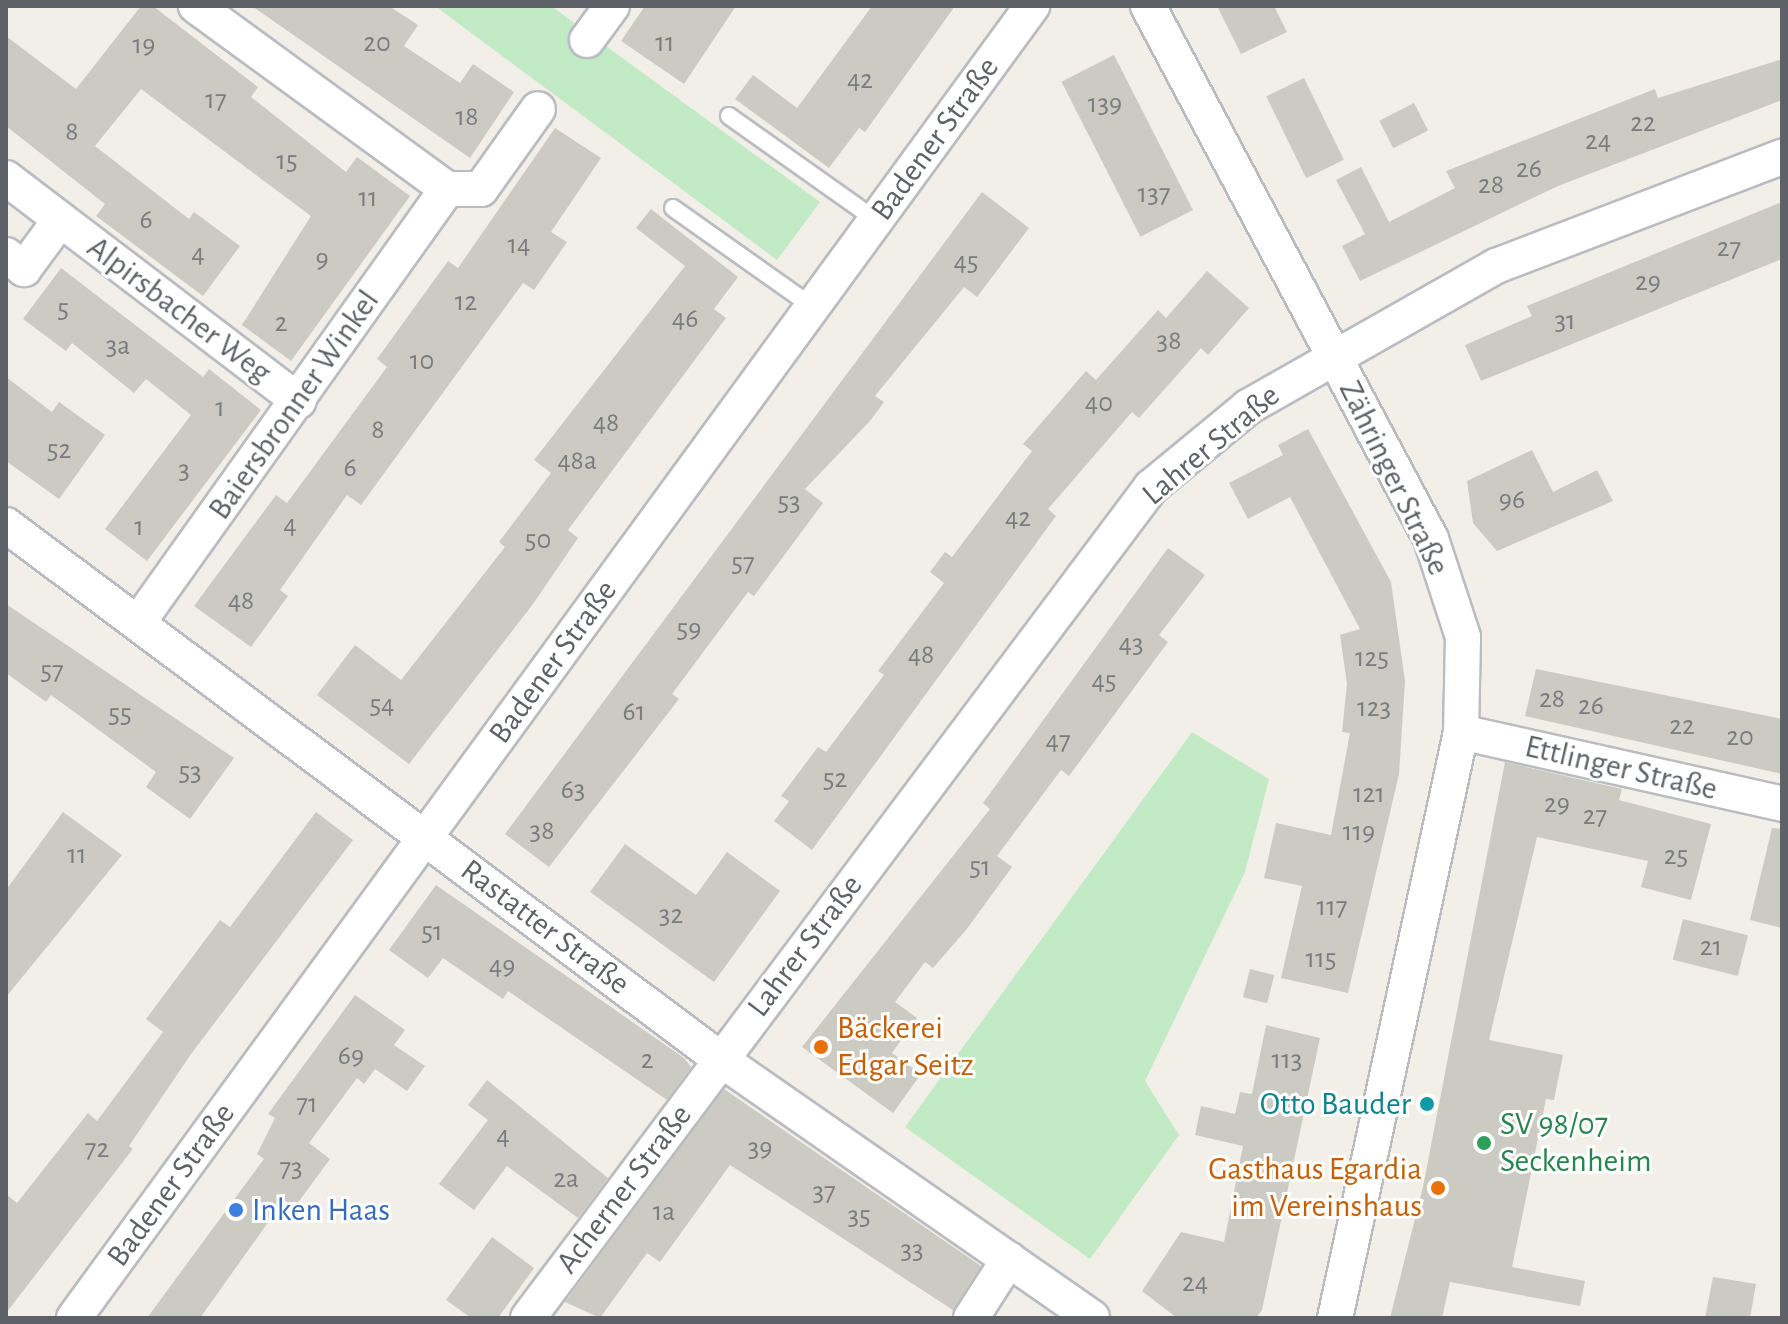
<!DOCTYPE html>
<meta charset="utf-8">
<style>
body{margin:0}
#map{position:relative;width:1788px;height:1324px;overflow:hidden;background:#f1efe7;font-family:"Alegreya Sans",sans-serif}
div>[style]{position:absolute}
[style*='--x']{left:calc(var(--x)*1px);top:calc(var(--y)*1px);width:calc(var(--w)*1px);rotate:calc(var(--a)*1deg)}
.green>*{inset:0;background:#c2eac5}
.building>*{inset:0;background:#cccbc3;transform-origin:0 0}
.roads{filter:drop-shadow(2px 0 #b9bcc1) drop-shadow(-2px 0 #b9bcc1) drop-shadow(0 2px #b9bcc1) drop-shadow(0 -2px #b9bcc1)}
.lane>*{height:16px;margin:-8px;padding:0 8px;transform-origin:8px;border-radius:8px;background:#fff}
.street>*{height:34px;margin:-17px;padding:0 17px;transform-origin:17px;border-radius:17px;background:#fff}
.dots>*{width:22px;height:22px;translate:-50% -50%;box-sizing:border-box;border:4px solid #fff;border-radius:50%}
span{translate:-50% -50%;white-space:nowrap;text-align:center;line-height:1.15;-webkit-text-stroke:6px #fff;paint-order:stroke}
.number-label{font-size:28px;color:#7a7c7f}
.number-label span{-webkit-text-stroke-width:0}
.street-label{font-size:32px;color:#5e6268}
.food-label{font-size:32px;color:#c56008}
.left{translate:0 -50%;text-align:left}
.right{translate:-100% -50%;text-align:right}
.culture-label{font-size:32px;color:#0d838f}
.leisure-label{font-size:32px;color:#27864d}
.shop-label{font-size:32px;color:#366cbe}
.frame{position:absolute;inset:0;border:8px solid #5e6268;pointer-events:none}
</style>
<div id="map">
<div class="green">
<i style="clip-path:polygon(435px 6px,551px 6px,820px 202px,777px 260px)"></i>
<i style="clip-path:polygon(1192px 732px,1269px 779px,1245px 872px,1145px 1081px,1179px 1135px,1090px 1259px,905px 1127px)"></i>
</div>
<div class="building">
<i style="clip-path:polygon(141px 6px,153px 6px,258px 87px,251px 97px,346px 172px,357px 157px,410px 196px,291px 361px,242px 325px,311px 216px,141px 89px,95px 146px,189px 219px,194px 212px,240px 246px,203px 296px,96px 216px,105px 204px,6px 126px,6px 36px,76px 89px)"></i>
<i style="clip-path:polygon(252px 6px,389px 6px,418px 25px,404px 46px,460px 83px,473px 64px,514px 92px,470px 158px)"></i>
<i style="clip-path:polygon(645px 6px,736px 6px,684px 84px,621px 41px)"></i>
<i style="clip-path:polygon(872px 6px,955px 6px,865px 132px,859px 128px,829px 168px,735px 99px,753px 75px,797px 108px)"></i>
<i style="clip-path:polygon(1217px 6px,1274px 6px,1287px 32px,1241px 54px)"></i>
<i style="left:1114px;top:55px;width:174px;height:59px;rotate:63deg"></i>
<i style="clip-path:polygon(1782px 59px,1782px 100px,1558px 186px,1360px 281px,1342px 246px,1365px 234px,1336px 180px,1361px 167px,1389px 222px,1455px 188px,1446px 171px,1655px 89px,1658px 98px)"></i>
<i style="left:1304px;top:78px;width:91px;height:42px;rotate:64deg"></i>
<i style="left:1414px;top:103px;width:31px;height:39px;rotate:63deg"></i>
<i style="clip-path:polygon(555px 128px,601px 158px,551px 232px,567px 242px,534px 290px,523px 283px,361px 505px,347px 495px,280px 590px,288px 596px,251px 647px,194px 606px,276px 495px,287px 503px,387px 367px,377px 359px,448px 261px,458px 268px)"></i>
<i style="clip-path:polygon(982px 192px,1029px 228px,977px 297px,964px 287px,875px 396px,884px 402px,870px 421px,805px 489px,823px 503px,754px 596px,748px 592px,672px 694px,679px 699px,549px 867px,505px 834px)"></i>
<i style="clip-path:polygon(1782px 202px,1782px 259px,1481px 381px,1465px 345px,1532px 316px,1527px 306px)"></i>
<i style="clip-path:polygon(651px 209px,738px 277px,714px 309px,726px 318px,568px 530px,578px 538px,533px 604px,409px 764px,317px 695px,355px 645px,401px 680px,505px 547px,499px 542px,551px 473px,534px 460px,685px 266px,636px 228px)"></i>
<i style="clip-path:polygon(61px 268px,203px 377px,209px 369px,261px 410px,147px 561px,105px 529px,191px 415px,146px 379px,134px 393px,72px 343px,66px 351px,23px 319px)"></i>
<i style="clip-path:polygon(1207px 271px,1249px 308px,1208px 355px,1201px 348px,1139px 418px,1132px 412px,1048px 509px,1056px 516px,812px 850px,774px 821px,789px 801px,781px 796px,818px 747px,826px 752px,884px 675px,878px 671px,944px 583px,930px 572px,945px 552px,952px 557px,1032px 451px,1023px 444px,1086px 371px,1096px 380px,1158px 310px,1166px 318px)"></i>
<i style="clip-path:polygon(6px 377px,52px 412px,59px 402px,105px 435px,59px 499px,6px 461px)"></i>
<i style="clip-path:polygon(1308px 429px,1391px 582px,1405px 681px,1399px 774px,1348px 993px,1281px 978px,1302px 886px,1264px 878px,1276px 823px,1331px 835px,1350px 733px,1342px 732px,1347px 684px,1340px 635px,1360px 629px,1290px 497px,1248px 519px,1229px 483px,1283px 455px,1278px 445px)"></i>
<i style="clip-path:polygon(1532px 450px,1553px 492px,1597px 470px,1613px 501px,1497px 551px,1473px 523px,1467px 481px)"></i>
<i style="clip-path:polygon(1168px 548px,1205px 575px,1159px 635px,1168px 642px,1069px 776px,1061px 770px,997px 856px,1012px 867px,966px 930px,933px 968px,925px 962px,895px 1002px,917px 1018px,892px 1053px,921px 1074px,893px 1113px,802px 1047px,990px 809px,983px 803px)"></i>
<i style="clip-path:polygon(6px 604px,234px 758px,190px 819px,146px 787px,156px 772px,51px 695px,46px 702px,6px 673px)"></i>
<i style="clip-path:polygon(1536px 669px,1782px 719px,1782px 774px,1525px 716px)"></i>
<i style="clip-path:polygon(1505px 762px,1622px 789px,1619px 800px,1711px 824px,1691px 900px,1641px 887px,1648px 861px,1537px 837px,1489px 1040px,1563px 1055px,1554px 1100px,1546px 1099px,1512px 1267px,1585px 1281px,1580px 1306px,1450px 1282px,1442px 1318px,1390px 1318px,1423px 1187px)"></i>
<i style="clip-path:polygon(63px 812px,122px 855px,6px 997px,6px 890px)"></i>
<i style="clip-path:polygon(316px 812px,353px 840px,191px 1054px,129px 1146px,133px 1149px,6px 1313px,6px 1194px,17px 1203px,88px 1113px,97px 1121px,163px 1032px,146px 1019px,220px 920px,230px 927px)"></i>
<i style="clip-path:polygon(1772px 828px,1782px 829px,1782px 928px,1750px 920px)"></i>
<i style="clip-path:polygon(625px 844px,696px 895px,727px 852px,780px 891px,714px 982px,590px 892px)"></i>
<i style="clip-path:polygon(436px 885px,684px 1058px,691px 1067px,667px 1100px,508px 991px,503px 999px,443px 958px,428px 978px,389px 950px)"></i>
<i style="left:1683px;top:919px;width:67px;height:42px;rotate:14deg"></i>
<i style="left:1250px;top:969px;width:25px;height:29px;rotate:14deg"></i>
<i style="clip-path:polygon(355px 995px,405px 1030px,394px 1045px,425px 1066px,407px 1091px,375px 1069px,364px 1084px,357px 1078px,309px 1143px,330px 1159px,294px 1208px,284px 1200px,200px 1318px,147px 1318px,264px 1159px,257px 1154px,275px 1118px,268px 1114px)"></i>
<i style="clip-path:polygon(1266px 1025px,1320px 1038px,1262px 1310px,1256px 1318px,1177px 1318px,1142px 1291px,1181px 1232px,1224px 1242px,1243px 1146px,1195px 1135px,1201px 1106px,1235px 1114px,1240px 1092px,1252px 1094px)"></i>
<i style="clip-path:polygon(487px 1080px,608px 1178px,578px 1218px,507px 1166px,474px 1210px,439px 1184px,488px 1120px,468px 1105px)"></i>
<i style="clip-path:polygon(724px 1089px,981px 1266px,953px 1310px,730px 1165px,660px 1262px,647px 1253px,600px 1318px,565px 1302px)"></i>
<i style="clip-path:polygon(492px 1237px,534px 1268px,498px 1318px,471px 1318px,446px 1300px)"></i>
<i style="clip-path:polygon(1713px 1277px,1756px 1284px,1750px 1318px,1705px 1318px)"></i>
</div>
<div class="roads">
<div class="lane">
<i style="--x:729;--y:116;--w:180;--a:35.3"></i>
<i style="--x:673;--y:208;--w:171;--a:35.3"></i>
</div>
<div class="street">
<i style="--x:1148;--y:6;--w:603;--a:62.03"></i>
<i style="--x:1431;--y:539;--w:103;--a:71.9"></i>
<i style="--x:1463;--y:637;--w:95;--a:91.2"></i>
<i style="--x:1461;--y:732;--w:599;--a:102.13"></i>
<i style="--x:587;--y:40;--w:42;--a:-53.7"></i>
<i style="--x:6;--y:178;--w:368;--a:37.3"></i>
<i style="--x:447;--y:189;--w:34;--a:0"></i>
<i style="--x:481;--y:189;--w:98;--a:-54.5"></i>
<i style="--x:6;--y:255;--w:23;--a:38"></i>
<i style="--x:24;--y:269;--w:61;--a:-53.7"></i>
<i style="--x:6;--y:525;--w:892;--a:36.79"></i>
<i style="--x:720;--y:1059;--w:453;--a:34.8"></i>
<i style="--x:140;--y:620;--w:529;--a:-54.54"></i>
<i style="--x:447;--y:189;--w:311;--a:-143.9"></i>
<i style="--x:1461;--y:732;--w:329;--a:12.6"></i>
<i style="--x:74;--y:1318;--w:1625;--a:-53.86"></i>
<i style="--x:528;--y:1318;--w:1039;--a:-53.14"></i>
<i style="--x:1151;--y:487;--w:126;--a:-39.5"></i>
<i style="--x:1248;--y:407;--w:285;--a:-29.6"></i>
<i style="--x:1496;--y:266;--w:306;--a:-20.9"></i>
<i style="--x:971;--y:1318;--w:70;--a:-57.2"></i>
</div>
</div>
<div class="dots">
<i style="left:821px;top:1047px;background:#e8710a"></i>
<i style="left:1427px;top:1104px;background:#0f9aa8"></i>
<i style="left:1484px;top:1143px;background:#2e9e5b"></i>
<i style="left:1438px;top:1188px;background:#e8710a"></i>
<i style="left:236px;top:1210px;background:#3f7fe0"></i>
</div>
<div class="number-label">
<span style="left:377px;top:43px">20</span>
<span style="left:665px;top:43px">11</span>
<span style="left:144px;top:45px">19</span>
<span style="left:860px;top:80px">42</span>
<span style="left:216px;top:100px">17</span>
<span style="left:1105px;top:104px">139</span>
<span style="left:467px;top:117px">18</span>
<span style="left:1643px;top:123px">22</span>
<span style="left:72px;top:132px">8</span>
<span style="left:1598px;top:141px">24</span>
<span style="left:287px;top:161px">15</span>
<span style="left:1529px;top:169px">26</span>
<span style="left:1491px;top:185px">28</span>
<span style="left:1154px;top:194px">137</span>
<span style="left:368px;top:198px">11</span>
<span style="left:146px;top:220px">6</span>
<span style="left:519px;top:245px">14</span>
<span style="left:1729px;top:248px">27</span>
<span style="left:198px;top:254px">4</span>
<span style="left:322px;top:259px">9</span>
<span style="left:966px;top:262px">45</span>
<span style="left:1648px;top:282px">29</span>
<span style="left:466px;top:302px">12</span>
<span style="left:63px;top:309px">5</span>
<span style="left:685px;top:319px">46</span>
<span style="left:1565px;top:321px">31</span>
<span style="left:281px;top:323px">2</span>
<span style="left:1169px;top:341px">38</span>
<span style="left:118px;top:346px">3a</span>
<span style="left:422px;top:361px">10</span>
<span style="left:1099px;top:403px">40</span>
<span style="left:220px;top:408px">1</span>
<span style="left:606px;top:423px">48</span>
<span style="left:378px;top:430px">8</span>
<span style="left:59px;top:450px">52</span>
<span style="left:577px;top:461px">48a</span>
<span style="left:350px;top:468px">6</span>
<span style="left:184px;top:470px">3</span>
<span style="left:1512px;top:500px">96</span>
<span style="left:789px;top:502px">53</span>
<span style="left:1018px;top:518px">42</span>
<span style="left:290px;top:525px">4</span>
<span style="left:139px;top:527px">1</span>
<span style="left:538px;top:540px">50</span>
<span style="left:743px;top:563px">57</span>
<span style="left:241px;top:601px">48</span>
<span style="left:689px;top:629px">59</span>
<span style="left:1131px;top:644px">43</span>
<span style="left:921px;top:655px">48</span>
<span style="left:1372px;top:658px">125</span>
<span style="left:52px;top:671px">57</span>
<span style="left:1104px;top:681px">45</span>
<span style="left:1552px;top:699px">28</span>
<span style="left:382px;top:705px">54</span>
<span style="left:1591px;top:706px">26</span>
<span style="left:1374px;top:708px">123</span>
<span style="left:634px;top:712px">61</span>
<span style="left:120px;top:714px">55</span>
<span style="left:1682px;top:726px">22</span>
<span style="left:1740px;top:737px">20</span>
<span style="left:1058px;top:741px">47</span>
<span style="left:190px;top:772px">53</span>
<span style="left:835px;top:779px">52</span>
<span style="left:573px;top:790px">63</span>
<span style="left:1369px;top:794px">121</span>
<span style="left:1557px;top:804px">29</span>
<span style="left:1595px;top:816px">27</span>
<span style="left:542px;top:831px">38</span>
<span style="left:1359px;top:832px">119</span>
<span style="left:77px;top:855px">11</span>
<span style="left:1676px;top:856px">25</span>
<span style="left:980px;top:867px">51</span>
<span style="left:1332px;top:907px">117</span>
<span style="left:671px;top:915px">32</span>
<span style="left:432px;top:932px">51</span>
<span style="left:1711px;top:947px">21</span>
<span style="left:1321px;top:959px">115</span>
<span style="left:502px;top:966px">49</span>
<span style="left:351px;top:1056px">69</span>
<span style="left:647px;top:1060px">2</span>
<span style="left:1287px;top:1060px">113</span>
<span style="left:307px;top:1104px">71</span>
<span style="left:503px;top:1136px">4</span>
<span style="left:760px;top:1148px">39</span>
<span style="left:97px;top:1149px">72</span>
<span style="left:291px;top:1168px">73</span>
<span style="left:566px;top:1179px">2a</span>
<span style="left:824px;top:1192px">37</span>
<span style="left:664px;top:1212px">1a</span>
<span style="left:859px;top:1216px">35</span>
<span style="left:912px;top:1250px">33</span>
<span style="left:1195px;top:1283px">24</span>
</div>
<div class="street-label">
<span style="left:935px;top:139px;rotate:-54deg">Badener Straße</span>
<span style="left:179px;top:310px;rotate:37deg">Alpirsbacher Weg</span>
<span style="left:294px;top:405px;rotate:-55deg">Baiersbronner Winkel</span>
<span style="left:1211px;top:445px;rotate:-40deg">Lahrer Straße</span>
<span style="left:1394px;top:478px;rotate:64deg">Zähringer Straße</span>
<span style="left:553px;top:662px;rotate:-54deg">Badener Straße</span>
<span style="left:1621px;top:768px;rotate:13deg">Ettlinger Straße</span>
<span style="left:545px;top:927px;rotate:37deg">Rastatter Straße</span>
<span style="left:805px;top:946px;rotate:-53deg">Lahrer Straße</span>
<span style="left:171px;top:1185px;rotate:-54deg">Badener Straße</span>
<span style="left:624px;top:1189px;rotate:-53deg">Acherner Straße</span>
</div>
<div class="food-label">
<span class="left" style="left:837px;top:1047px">Bäckerei<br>Edgar Seitz</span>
<span class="right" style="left:1422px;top:1188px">Gasthaus Egardia<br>im Vereinshaus</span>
</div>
<div class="culture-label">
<span class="right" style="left:1411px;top:1104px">Otto Bauder</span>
</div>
<div class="leisure-label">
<span class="left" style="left:1500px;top:1143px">SV 98/07<br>Seckenheim</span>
</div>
<div class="shop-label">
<span class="left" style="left:252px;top:1210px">Inken Haas</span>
</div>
<div class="frame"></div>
</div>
